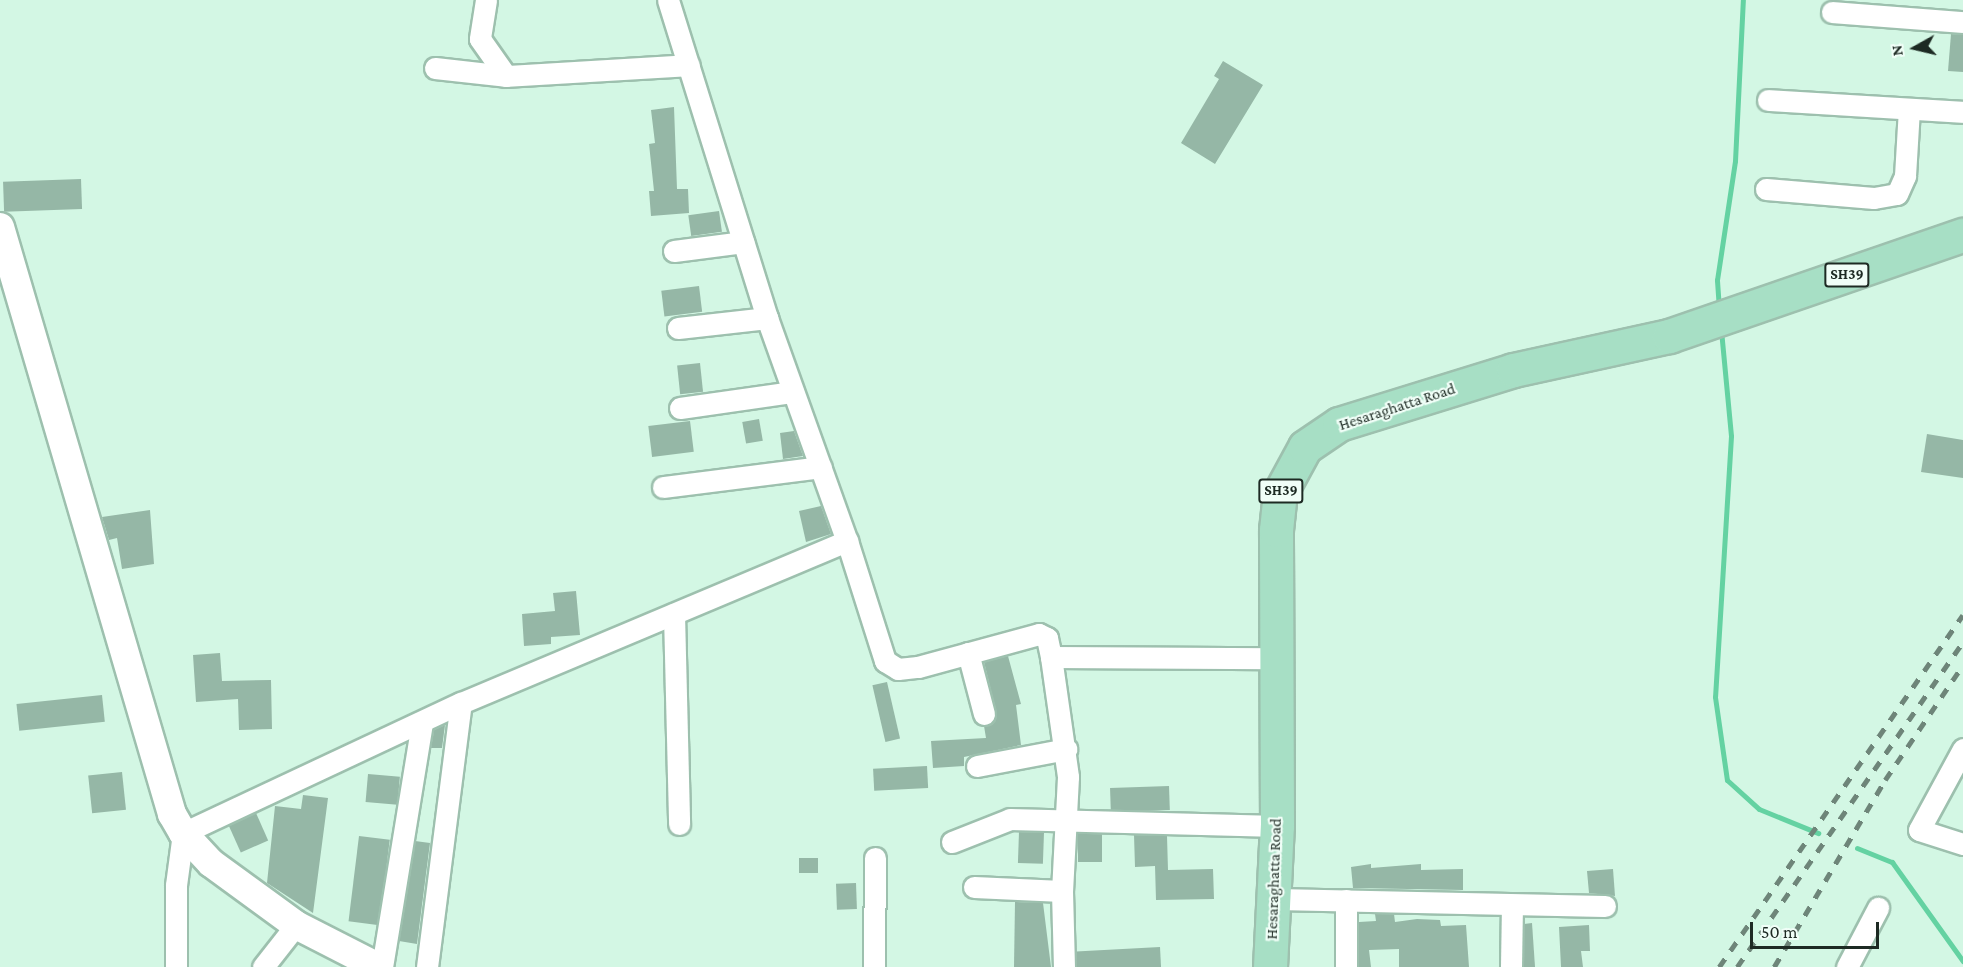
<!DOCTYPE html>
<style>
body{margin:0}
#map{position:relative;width:1963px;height:967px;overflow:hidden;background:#d3f7e4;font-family:"Crimson Pro",serif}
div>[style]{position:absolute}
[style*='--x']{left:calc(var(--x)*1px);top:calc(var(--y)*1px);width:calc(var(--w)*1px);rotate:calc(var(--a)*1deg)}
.stream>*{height:5px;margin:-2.5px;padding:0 2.5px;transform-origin:2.5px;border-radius:2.5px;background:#64d2a2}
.building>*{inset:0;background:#95b7a6;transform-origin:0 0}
.roads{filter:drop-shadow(2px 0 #9dc0ae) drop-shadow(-2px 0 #9dc0ae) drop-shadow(0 2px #9dc0ae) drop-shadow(0 -2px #9dc0ae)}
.street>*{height:21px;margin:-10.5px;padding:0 10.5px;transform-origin:10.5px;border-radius:10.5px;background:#fff}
.secondary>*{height:28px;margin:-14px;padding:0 14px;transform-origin:14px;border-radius:14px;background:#fff}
.primary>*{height:33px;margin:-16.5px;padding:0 16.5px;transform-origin:16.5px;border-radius:16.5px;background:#a7dfc5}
.rail>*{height:4.5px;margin-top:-2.25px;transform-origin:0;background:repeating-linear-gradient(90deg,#6e8579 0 10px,transparent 0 20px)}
span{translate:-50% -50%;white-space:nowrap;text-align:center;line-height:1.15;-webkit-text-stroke:4.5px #f0fef7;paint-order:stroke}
.shield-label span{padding:2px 4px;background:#f0fef7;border:2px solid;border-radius:4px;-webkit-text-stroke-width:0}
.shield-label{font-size:15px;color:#1d2a23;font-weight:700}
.street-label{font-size:16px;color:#1d2a23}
.north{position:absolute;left:1885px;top:18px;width:60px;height:60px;-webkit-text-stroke:4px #f0fef7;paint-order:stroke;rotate:262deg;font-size:16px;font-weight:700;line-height:24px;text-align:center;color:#1d2a23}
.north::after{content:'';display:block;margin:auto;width:21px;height:27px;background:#1d2a23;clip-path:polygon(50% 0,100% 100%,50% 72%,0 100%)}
.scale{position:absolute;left:1750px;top:922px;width:129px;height:27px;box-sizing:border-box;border:3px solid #1d2a23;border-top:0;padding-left:8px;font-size:18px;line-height:21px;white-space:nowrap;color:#1d2a23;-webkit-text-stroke:4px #f0fef7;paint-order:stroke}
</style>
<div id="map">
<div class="stream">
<i style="--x:1719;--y:309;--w:29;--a:-94"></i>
<i style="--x:1717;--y:280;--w:120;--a:-81.4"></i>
<i style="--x:1735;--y:161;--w:161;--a:-87.2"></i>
<i style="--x:1721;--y:330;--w:106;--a:84.6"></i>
<i style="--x:1731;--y:436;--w:261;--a:93.5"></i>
<i style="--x:1715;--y:697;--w:84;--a:81.8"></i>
<i style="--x:1727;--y:780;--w:43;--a:42.2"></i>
<i style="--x:1759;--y:809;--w:64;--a:22.1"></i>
<i style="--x:1857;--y:848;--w:38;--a:22"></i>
<i style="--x:1892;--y:862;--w:122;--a:54.4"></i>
</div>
<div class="building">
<i style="clip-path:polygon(1951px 34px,1963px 35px,1963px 72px,1948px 71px)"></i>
<i style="clip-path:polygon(1223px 61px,1263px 85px,1215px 164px,1181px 143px,1219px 79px,1214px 76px)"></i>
<i style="clip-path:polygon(674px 107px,677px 189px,688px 189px,689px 213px,651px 216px,649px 191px,654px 191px,649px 144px,655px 143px,651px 110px)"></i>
<i style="left:81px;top:179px;width:30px;height:78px;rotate:88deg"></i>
<i style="left:719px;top:211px;width:21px;height:31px;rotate:82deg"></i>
<i style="left:699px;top:286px;width:26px;height:38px;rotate:83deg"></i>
<i style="left:700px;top:363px;width:29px;height:23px;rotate:84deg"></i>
<i style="left:759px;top:419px;width:22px;height:17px;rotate:80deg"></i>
<i style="left:690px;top:421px;width:31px;height:42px;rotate:83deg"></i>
<i style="clip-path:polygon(794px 431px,803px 456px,783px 459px,780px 433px)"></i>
<i style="clip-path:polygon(1927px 434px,1963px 440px,1963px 478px,1921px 472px)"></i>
<i style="clip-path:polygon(821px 506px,831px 534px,806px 542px,799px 511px)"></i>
<i style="clip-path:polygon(150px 510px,154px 564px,122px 569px,117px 538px,109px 540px,102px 517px)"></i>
<i style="clip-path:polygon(576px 591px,580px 635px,551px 637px,551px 644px,524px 646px,522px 614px,555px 611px,553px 593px)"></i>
<i style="clip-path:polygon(220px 653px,222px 681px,271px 680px,272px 729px,239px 730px,238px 699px,196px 702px,193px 655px)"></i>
<i style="clip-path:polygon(1008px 656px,1021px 704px,1016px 705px,1021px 745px,964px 757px,964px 766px,933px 768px,931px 741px,986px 738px,984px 726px,993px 723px,996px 711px,984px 662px)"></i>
<i style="left:887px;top:682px;width:58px;height:15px;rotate:77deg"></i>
<i style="left:102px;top:695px;width:27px;height:86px;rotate:84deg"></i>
<i style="clip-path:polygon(445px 725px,442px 748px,431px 748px,434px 730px)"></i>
<i style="left:927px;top:766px;width:22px;height:54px;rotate:87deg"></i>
<i style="left:122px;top:772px;width:38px;height:34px;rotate:84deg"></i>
<i style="left:368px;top:774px;width:32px;height:28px;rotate:5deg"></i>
<i style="left:1169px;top:786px;width:24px;height:59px;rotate:88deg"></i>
<i style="clip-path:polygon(303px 795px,328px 798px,313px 913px,267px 883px,275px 806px,301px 809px)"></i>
<i style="left:256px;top:813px;width:30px;height:30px;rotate:66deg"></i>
<i style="left:1019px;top:832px;width:25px;height:31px;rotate:2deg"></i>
<i style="left:1078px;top:834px;width:24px;height:28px"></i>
<i style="clip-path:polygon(1134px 835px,1167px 836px,1168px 870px,1213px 869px,1214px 899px,1156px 900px,1155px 866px,1135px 867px)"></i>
<i style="left:359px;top:836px;width:31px;height:86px;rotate:7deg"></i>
<i style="clip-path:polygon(415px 841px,430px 843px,417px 944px,399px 941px)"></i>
<i style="left:799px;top:858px;width:19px;height:15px"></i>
<i style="clip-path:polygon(1371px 864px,1371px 868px,1421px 864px,1421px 870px,1463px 869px,1463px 890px,1353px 888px,1351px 867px)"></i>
<i style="clip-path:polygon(1613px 869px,1615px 896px,1589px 893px,1587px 871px)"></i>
<i style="left:856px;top:883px;width:26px;height:20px;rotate:88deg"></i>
<i style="clip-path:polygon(1015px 902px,1043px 903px,1051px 967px,1014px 967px)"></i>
<i style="clip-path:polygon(1375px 914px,1394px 914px,1395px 922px,1417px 919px,1440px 920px,1441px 926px,1466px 925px,1469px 967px,1399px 967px,1399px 949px,1369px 950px,1371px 967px,1359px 967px,1359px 922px,1376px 921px)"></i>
<i style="clip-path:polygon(1532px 923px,1535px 967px,1524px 967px,1524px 924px)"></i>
<i style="clip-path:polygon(1589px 925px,1590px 951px,1581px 951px,1583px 967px,1561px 967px,1559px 927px)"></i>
<i style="left:1160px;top:947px;width:20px;height:84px;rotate:87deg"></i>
</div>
<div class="roads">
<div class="street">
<i style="--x:486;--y:0;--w:39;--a:99"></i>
<i style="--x:480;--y:39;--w:45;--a:54.9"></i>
<i style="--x:668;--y:0;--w:333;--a:72.7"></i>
<i style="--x:767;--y:318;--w:237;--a:70.3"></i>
<i style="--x:847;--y:541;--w:126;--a:72.4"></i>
<i style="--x:885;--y:661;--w:15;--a:32"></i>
<i style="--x:898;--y:669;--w:20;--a:-6"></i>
<i style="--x:918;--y:667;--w:125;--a:-15.3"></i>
<i style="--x:1039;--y:634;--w:9;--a:27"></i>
<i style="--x:1047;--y:638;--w:19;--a:78"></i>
<i style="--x:1051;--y:657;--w:223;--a:0.3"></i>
<i style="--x:1832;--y:12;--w:131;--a:4.4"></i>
<i style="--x:435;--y:68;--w:71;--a:6.4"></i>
<i style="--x:506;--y:76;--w:183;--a:-3.4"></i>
<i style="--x:1768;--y:100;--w:195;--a:3.5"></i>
<i style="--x:1766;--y:189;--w:108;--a:4.8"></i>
<i style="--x:1874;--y:198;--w:23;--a:-10"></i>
<i style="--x:1897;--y:194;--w:20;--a:-66"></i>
<i style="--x:1905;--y:176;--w:67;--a:-86.6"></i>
<i style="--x:674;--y:251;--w:70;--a:-7.4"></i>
<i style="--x:678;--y:328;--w:90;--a:-6.4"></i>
<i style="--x:680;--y:408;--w:114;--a:-8.1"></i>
<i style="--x:663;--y:487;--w:159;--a:-7.2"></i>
<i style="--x:674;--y:614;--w:210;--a:88.6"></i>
<i style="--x:968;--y:653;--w:63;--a:75.3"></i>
<i style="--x:1051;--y:657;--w:121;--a:81.9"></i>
<i style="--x:1068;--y:777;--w:114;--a:93"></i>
<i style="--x:1062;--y:891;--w:76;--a:88.5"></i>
<i style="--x:1963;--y:749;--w:92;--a:118.5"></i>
<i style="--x:1919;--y:830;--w:46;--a:17.7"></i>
<i style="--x:977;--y:766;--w:91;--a:-10.8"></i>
<i style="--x:952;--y:842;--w:62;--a:-21.6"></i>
<i style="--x:1010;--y:819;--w:267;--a:1.5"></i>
<i style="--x:974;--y:887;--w:88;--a:2.6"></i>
<i style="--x:1275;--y:899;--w:330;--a:1.2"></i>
<i style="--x:176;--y:967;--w:82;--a:-90"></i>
<i style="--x:176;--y:885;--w:52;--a:-82.3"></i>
<i style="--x:183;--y:833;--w:307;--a:-25.1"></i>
<i style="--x:461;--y:703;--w:419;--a:-22.8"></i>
<i style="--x:263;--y:967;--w:53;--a:-51.8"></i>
<i style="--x:382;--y:967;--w:248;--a:-80.7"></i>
<i style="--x:427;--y:967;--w:266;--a:-82.7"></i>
<i style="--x:874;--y:967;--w:109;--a:-89.5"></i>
<i style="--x:1346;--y:967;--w:67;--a:-90"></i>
<i style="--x:1511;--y:967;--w:62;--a:-89.1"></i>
<i style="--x:1847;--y:967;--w:67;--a:-62.3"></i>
</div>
<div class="secondary">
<i style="--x:0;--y:227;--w:612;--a:73.67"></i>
<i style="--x:172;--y:814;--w:22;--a:60"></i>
<i style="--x:183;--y:833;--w:41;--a:47"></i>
<i style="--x:211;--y:863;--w:105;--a:36.1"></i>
<i style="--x:296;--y:925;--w:92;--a:27.1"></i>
</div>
<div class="primary">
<i style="--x:1270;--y:967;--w:141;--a:-87.2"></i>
<i style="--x:1277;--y:826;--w:296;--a:-90.2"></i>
<i style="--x:1276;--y:530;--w:37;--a:-84"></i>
<i style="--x:1280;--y:493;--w:52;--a:-61.5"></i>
<i style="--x:1305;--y:447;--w:41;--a:-34.1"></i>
<i style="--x:1339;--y:424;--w:182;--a:-17.2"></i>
<i style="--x:1513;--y:370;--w:160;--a:-12.3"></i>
<i style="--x:1669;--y:336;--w:311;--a:-19"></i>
</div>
</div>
<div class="rail">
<i style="--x:1719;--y:967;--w:428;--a:-55.3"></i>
<i style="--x:1737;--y:967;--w:396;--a:-55.2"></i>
<i style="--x:1774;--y:967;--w:217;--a:-59.3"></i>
<i style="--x:1885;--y:780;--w:139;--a:-55.9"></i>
</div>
<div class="shield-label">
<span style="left:1847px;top:275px">SH39</span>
<span style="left:1281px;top:491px">SH39</span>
</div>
<div class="street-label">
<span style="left:1397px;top:407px;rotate:-18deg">Hesaraghatta Road</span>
<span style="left:1274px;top:879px;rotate:-88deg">Hesaraghatta Road</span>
</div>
<div class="north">N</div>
<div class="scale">50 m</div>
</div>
